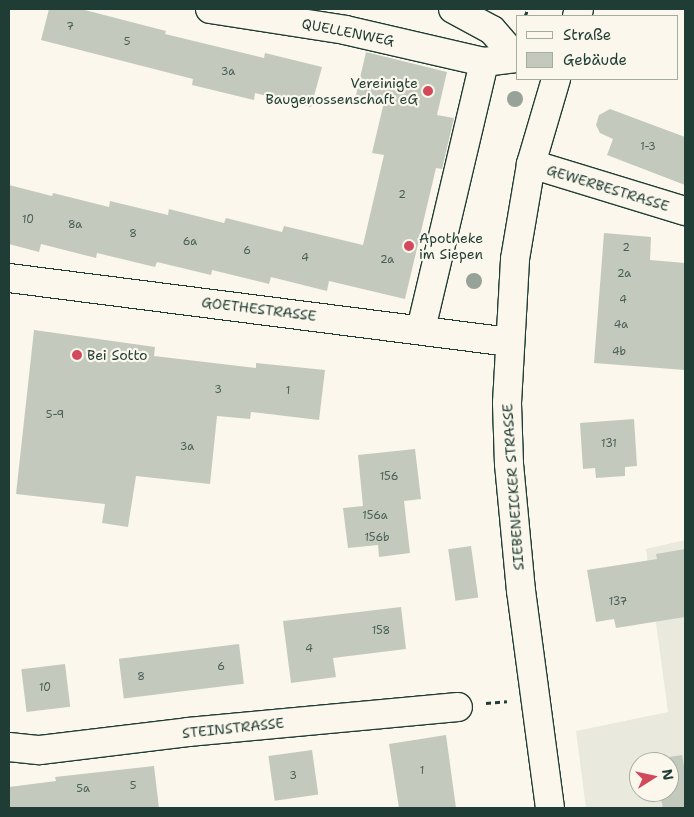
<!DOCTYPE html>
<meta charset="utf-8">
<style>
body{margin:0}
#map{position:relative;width:694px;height:817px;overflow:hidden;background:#fbf7ec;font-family:"Shantell Sans",sans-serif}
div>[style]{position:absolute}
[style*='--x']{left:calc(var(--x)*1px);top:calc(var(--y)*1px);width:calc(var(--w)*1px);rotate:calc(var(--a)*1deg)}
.built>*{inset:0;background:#eae9de}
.building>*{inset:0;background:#c4c9be;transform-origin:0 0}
.path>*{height:3px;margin-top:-1.5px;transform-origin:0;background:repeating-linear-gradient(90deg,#1f3d34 0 5px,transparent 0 9px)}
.roads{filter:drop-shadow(1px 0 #1f3d34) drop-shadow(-1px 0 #1f3d34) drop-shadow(0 1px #1f3d34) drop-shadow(0 -1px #1f3d34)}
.minor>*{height:28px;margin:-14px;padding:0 14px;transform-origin:14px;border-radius:14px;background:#fbf7ec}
.major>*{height:28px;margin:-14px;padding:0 14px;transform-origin:14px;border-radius:14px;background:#fbf7ec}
.trees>*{width:16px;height:16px;margin:-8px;border-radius:50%;background:#97a298}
.dots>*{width:14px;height:14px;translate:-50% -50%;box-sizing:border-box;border:2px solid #fbf7ec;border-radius:50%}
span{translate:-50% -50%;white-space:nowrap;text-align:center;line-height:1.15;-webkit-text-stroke:4.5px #fbf7ec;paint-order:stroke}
.number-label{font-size:11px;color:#486056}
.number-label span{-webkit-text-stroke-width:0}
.street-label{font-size:14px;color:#1f3d34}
.poi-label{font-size:14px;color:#1f3d34}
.right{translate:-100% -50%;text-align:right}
.left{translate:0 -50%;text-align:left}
.frame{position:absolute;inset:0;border:10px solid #1f3d34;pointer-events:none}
.legend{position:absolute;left:516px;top:15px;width:162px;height:65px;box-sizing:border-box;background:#fbf7ec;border:1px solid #a3ada2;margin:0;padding:6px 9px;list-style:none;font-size:15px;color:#1f3d34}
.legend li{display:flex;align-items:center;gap:10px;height:25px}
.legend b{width:25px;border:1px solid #a3ada2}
.north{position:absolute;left:629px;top:752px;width:50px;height:50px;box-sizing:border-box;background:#fbf7ec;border:1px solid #a3ada2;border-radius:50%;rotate:80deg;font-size:14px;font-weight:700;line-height:20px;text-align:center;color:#1f3d34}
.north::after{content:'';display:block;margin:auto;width:18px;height:22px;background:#d1495b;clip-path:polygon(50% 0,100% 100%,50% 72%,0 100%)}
</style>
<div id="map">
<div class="built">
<i style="clip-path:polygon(evenodd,685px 540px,685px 808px,586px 808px,576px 731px,668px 712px,646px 549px,685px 540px,639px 762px,669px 762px,669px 792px,639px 792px,639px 762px)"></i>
</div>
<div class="building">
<i style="clip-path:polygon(49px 9px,81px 9px,166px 31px,165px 34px,264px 58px,265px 53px,322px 67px,311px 107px,255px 93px,254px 100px,192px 85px,193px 79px,41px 40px)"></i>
<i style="clip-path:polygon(366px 52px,447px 72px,437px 115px,454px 118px,442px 169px,436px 168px,405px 299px,329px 281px,327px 291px,271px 277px,269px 284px,212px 270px,211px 275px,157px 262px,155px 267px,97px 253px,96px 258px,41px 244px,39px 252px,9px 244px,9px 185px,52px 196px,53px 193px,109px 207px,110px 201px,168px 215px,169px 209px,224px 223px,226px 218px,282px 232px,284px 226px,363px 245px,384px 155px,372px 153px,384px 102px,356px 95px)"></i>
<i style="clip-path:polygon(610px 109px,685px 137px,685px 185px,607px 155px,613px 139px,600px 133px,596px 125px,599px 115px)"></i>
<i style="clip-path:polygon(604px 233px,651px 237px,650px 260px,685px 263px,685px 370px,594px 363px)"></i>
<i style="clip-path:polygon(34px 330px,155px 347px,154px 356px,256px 368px,256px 363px,325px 370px,319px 420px,251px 412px,250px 419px,217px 416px,210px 484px,136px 476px,128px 527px,102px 523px,105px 504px,16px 494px)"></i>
<i style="clip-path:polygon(634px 419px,637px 466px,625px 467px,625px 476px,596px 478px,595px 468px,583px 469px,580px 423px)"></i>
<i style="clip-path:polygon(415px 449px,421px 499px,404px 501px,410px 553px,379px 557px,378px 545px,348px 548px,343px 508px,363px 506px,358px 455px)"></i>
<i style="left:471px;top:546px;width:52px;height:23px;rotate:82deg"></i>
<i style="clip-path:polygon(685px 549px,685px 617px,616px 628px,614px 619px,596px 622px,587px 570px,657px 559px,656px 554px)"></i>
<i style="clip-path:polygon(401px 607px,406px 649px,333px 658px,336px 677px,291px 683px,283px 621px)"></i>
<i style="left:239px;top:644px;width:40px;height:121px;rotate:83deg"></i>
<i style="left:65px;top:664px;width:43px;height:44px;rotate:83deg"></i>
<i style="clip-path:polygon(446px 735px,456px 808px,399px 808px,389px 744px)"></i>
<i style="left:312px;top:750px;width:45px;height:44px;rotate:82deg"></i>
<i style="clip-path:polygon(682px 755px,685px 772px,685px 808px,663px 808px,660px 795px,655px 796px,655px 792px,669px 792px,669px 762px,650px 762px,650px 760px)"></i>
<i style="clip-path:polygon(154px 766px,159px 808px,9px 808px,9px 787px,56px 781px,55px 777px)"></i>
</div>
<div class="path">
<i style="--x:525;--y:16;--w:8;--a:-67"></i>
<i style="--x:486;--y:703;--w:21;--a:-5"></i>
</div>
<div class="roads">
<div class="minor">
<i style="--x:210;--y:9;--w:137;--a:8.8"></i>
<i style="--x:345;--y:30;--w:143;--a:13"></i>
<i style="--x:484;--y:62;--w:34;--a:-7"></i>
<i style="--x:453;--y:9;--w:44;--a:28.3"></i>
<i style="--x:492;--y:30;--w:37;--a:49"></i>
<i style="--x:531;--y:164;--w:161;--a:17"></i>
<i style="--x:9;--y:278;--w:504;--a:7.29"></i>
<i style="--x:421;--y:329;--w:274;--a:-76.7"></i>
<i style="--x:9;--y:747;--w:31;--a:6"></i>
<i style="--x:40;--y:750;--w:149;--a:-6.9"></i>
<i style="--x:188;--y:732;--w:271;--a:-5.3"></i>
</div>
<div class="major">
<i style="--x:577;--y:16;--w:7;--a:-74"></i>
<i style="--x:550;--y:808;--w:219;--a:-97.6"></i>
<i style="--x:521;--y:591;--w:128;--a:-95.4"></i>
<i style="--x:509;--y:464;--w:61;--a:-91.9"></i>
<i style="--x:507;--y:403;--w:144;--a:-86.8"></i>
<i style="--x:515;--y:259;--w:96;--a:-80.4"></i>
<i style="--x:531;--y:164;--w:89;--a:-73.6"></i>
</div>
</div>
<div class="trees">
<i style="left:515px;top:99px"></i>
<i style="left:474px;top:281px"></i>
</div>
<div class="dots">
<i style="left:428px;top:91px;background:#d1495b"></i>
<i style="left:409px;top:246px;background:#d1495b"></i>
<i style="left:77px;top:355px;background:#d1495b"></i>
</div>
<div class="number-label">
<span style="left:70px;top:27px">7</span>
<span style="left:127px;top:42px">5</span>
<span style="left:228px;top:72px">3a</span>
<span style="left:648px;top:147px">1-3</span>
<span style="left:402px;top:195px">2</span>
<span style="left:28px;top:220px">10</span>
<span style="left:75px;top:225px">8a</span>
<span style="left:133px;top:234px">8</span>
<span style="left:190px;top:242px">6a</span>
<span style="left:626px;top:248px">2</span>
<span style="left:247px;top:251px">6</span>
<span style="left:305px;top:258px">4</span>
<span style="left:387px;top:260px">2a</span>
<span style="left:624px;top:274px">2a</span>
<span style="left:623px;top:300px">4</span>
<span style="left:621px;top:325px">4a</span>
<span style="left:619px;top:352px">4b</span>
<span style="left:218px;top:390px">3</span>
<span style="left:288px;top:391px">1</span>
<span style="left:55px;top:415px">5-9</span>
<span style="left:609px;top:444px">131</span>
<span style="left:187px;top:447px">3a</span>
<span style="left:389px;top:477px">156</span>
<span style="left:375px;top:516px">156a</span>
<span style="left:377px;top:538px">156b</span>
<span style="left:618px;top:602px">137</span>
<span style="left:381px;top:631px">158</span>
<span style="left:309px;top:649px">4</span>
<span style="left:221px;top:667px">6</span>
<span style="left:141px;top:677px">8</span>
<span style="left:45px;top:688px">10</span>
<span style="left:422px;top:771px">1</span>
<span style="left:293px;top:776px">3</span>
<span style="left:133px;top:786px">5</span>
<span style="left:83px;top:789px">5a</span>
</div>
<div class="street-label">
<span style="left:348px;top:32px;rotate:11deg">QUELLENWEG</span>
<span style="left:608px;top:188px;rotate:17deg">GEWERBESTRASSE</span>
<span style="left:259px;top:309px;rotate:7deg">GOETHESTRASSE</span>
<span style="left:513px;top:487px;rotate:-94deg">SIEBENEICKER STRASSE</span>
<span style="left:233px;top:728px;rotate:-6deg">STEINSTRASSE</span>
</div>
<div class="poi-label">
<span class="right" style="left:418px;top:91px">Vereinigte<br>Baugenossenschaft eG</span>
<span class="left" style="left:419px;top:246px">Apotheke<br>im Siepen</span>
<span class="left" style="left:87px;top:355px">Bei Sotto</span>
</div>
<div class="frame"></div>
<ul class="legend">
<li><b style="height:6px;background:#fbf7ec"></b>Straße</li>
<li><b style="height:14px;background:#c4c9be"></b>Gebäude</li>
</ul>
<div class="north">N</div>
</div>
